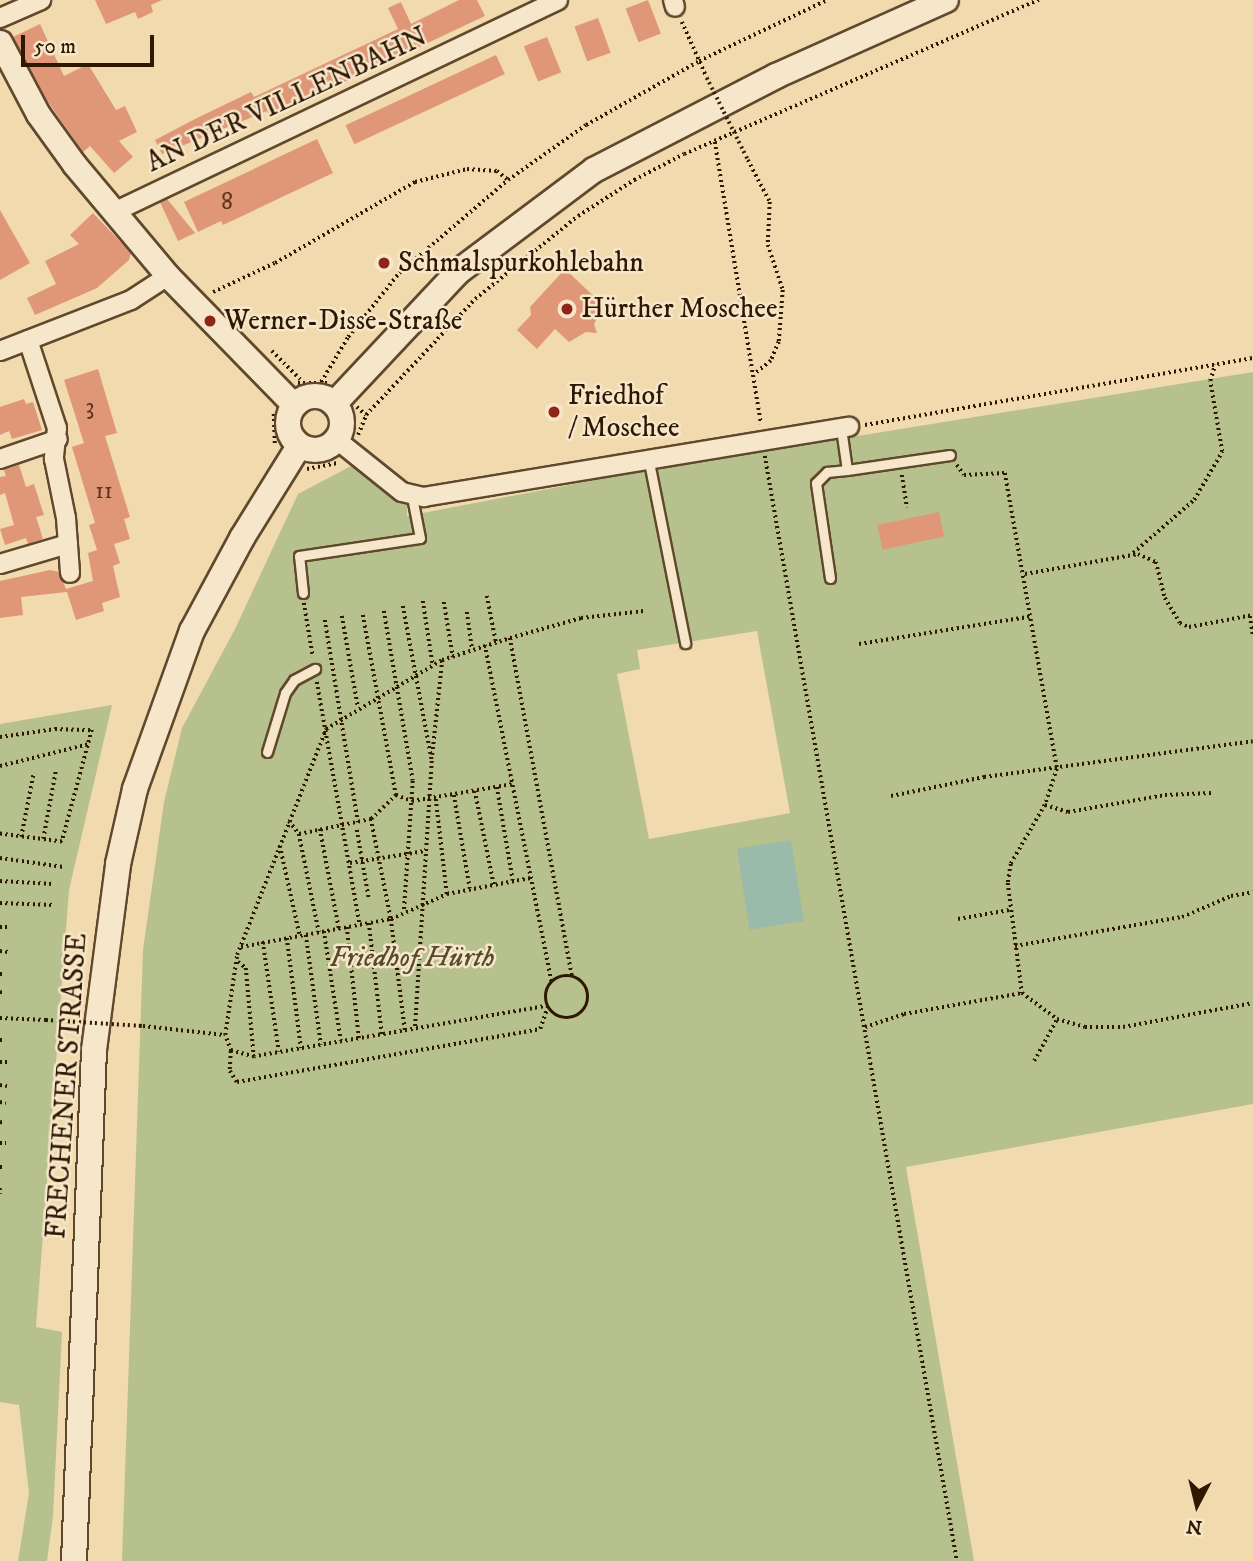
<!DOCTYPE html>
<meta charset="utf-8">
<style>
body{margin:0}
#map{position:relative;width:1253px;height:1561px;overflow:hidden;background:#f1daae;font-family:"IM FELL DW Pica",serif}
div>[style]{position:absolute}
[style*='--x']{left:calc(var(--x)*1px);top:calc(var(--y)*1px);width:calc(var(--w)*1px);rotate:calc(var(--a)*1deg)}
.green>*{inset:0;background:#b6c18e}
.water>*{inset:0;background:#9bbbaa;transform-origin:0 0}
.building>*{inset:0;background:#df9778;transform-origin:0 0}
.path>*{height:3.5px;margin-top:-1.75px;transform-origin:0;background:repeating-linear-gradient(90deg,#2f1702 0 2px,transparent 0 5.5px)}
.path>.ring{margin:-1.75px;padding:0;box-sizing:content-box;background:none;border:3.5px solid #2f1702;border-radius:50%}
.roads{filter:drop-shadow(2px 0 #60482d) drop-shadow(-2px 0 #60482d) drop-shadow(0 2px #60482d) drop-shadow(0 -2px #60482d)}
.service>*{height:9px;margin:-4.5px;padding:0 4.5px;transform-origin:4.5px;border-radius:4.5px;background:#f6e7ca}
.minor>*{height:18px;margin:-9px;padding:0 9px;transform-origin:9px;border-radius:9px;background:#f6e7ca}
.tertiary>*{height:23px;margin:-11.5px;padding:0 11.5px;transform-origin:11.5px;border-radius:11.5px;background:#f6e7ca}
.secondary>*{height:24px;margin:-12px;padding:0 12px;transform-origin:12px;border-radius:12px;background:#f6e7ca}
.secondary>.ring{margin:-12px;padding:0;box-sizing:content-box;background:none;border:24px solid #f6e7ca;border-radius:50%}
.path-bridge>*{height:3.5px;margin-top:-1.75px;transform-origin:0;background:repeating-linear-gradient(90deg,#2f1702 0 2px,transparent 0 5.5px)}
.dots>*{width:19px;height:19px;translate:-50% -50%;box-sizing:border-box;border:4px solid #f6e7ca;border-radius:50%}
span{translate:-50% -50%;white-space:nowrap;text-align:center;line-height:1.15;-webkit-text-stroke:5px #f6e7ca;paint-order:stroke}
.number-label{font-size:24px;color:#5b3720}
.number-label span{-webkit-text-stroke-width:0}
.street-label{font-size:28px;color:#2f1702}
.poi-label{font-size:28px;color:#2f1702}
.left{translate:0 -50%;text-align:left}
.park-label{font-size:28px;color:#584a2c;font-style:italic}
.north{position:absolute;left:1162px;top:1470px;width:70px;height:70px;-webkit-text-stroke:5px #f6e7ca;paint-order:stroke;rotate:187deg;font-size:19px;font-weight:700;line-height:28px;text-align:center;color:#2f1702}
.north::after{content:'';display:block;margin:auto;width:24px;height:32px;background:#2f1702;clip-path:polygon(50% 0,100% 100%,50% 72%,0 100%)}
.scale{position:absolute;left:21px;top:35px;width:133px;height:32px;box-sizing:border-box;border:4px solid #2f1702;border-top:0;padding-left:9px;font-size:21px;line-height:24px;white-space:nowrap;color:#2f1702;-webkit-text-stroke:5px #f6e7ca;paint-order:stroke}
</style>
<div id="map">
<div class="green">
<i style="clip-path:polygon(evenodd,1253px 372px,1253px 1104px,906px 1167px,974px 1561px,122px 1561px,143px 950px,164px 802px,182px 728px,235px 629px,298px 494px,355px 464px,407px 504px,407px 516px,642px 471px,1253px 372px,757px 631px,790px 813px,649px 839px,617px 674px,640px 669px,637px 650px,757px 631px)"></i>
<i style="clip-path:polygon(112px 705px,69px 890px,36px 1327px,62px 1332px,53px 1516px,47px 1561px,18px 1561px,29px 1493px,19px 1405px,0 1402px,0 724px)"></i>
</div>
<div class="water">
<i style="left:791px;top:840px;width:82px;height:55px;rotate:81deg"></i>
</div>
<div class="building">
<i style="clip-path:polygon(95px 0,162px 0,151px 5px,153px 12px,138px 19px,135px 12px,106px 24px)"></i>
<i style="clip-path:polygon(459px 0,477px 0,485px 16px,270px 117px,267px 111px,162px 154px,155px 140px,197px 118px,251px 92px,254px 97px,398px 29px,388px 8px,401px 2px,411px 24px)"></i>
<i style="left:648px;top:0;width:36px;height:24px;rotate:69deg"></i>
<i style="left:598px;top:18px;width:37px;height:25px;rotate:70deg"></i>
<i style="clip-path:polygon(40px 24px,64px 76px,88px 64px,116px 110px,125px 106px,137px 132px,119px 141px,133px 157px,114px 173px,90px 146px,83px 152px,46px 99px,13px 37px)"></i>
<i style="left:547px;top:37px;width:38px;height:25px;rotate:68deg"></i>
<i style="left:496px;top:55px;width:21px;height:166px;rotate:65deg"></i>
<i style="clip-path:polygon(317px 139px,333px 173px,223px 225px,221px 221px,198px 232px,184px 202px)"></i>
<i style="clip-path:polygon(167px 199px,195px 233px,178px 241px,160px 202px)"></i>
<i style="clip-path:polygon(0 210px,30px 263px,0 280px)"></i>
<i style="clip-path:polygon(93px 213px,131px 253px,129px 260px,97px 288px,35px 315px,27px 298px,56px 284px,45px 261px,79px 244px,70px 235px)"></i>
<i style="clip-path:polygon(565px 269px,604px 306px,594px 324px,597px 333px,586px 332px,569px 342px,555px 329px,537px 349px,517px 330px,531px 315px,530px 307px)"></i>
<i style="clip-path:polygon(98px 369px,117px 433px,105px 436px,130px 517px,124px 519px,130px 539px,114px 544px,120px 563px,113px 566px,120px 597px,102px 603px,104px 611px,76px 620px,67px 592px,21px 597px,23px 615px,0 618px,0 581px,50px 570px,59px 572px,66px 589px,93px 581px,88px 553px,97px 550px,89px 525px,95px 523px,72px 447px,84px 443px,64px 380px)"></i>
<i style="clip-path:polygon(24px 399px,26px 404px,33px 402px,42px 430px,12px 439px,9px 431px,0 435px,0 407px)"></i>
<i style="clip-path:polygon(19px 465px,26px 487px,34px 484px,44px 515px,36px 517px,43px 539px,28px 544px,26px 538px,5px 545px,0 529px,14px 525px,5px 493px,0 495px,0 477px,6px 476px,4px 470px)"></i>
<i style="left:939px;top:512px;width:25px;height:63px;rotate:78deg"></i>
</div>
<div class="path">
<i style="--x:682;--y:22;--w:61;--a:65.9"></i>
<i style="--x:715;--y:142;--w:286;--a:80.7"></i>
<i style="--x:748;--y:160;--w:47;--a:62.4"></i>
<i style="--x:770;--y:202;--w:43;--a:92.7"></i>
<i style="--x:768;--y:245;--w:47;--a:71.6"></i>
<i style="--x:783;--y:290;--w:52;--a:94.4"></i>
<i style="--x:779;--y:342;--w:21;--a:113"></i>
<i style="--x:771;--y:361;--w:19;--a:141"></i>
<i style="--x:213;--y:292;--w:68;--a:-25.1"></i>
<i style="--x:275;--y:263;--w:162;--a:-30.1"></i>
<i style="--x:415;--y:182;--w:54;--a:-14"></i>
<i style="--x:467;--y:169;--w:30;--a:4"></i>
<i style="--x:497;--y:171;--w:13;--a:39"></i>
<i style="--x:272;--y:351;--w:40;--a:45"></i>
<i style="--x:321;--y:382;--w:52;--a:-59"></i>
<i style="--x:348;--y:337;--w:82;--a:-51.4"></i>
<i style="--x:399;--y:273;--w:143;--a:-40.5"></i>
<i style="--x:508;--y:180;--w:95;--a:-35.2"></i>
<i style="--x:586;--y:125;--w:130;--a:-29.5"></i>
<i style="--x:699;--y:61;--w:142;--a:-25.5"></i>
<i style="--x:298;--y:383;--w:29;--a:0"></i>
<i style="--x:357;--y:407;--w:12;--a:42"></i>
<i style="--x:274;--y:414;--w:30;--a:88"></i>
<i style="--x:865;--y:425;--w:394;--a:-9.8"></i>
<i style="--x:358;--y:435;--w:22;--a:-68"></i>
<i style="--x:366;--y:415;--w:159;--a:-46.8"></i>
<i style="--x:475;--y:299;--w:132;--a:-38.9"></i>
<i style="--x:578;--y:216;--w:67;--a:-32.7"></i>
<i style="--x:634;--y:180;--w:56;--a:-27.5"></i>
<i style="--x:684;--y:154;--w:387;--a:-23.5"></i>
<i style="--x:765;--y:456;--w:1122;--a:80.14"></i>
<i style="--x:957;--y:465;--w:12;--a:55"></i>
<i style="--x:964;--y:475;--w:41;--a:-2.8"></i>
<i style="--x:1005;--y:473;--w:301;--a:80"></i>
<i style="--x:1057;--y:769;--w:38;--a:108"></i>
<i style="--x:1045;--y:805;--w:68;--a:120"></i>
<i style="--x:1011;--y:864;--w:19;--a:99"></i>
<i style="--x:1008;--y:883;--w:111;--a:82.7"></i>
<i style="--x:1022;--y:993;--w:44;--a:36.6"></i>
<i style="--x:1057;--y:1019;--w:29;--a:16"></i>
<i style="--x:1085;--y:1027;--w:38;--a:0"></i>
<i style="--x:1123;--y:1027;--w:132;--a:-10.5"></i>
<i style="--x:307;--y:469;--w:31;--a:-11"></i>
<i style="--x:902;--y:475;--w:33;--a:81"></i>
<i style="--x:1133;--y:553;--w:81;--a:-41"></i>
<i style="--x:1194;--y:500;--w:56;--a:-59.7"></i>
<i style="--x:1222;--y:452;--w:72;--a:-99.6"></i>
<i style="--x:1210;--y:381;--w:17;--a:-73"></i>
<i style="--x:1025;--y:574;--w:115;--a:-10"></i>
<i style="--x:1138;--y:554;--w:20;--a:24"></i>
<i style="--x:1156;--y:562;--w:37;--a:76"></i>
<i style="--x:1165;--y:598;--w:29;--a:59"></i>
<i style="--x:1180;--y:623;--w:10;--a:24"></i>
<i style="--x:1189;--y:627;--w:65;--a:-10.6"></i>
<i style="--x:487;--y:596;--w:47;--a:78.9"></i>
<i style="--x:423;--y:601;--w:66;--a:81.3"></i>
<i style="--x:444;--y:602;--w:56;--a:80.7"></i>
<i style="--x:304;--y:603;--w:55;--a:80.5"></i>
<i style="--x:403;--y:606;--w:158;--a:79.4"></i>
<i style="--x:432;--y:761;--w:268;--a:93.6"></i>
<i style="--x:384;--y:611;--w:172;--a:80.3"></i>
<i style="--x:413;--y:781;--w:131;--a:93.9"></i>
<i style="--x:467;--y:612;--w:37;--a:82"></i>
<i style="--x:363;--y:615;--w:183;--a:79.6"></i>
<i style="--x:342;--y:616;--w:92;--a:80"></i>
<i style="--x:1250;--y:616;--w:20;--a:81"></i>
<i style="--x:325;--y:620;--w:205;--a:80.7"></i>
<i style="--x:510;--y:638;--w:74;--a:-15.7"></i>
<i style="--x:581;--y:618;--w:63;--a:-6.3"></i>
<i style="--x:859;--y:644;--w:176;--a:-9.1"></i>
<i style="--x:485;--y:645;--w:344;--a:78.8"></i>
<i style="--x:317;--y:682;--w:247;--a:80"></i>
<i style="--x:0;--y:737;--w:56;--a:-8.3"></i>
<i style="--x:55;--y:729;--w:37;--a:2"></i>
<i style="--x:92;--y:730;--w:116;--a:105"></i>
<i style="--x:62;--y:842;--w:63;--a:-172.6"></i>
<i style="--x:432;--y:755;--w:96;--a:-84"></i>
<i style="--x:0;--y:766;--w:92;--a:-13.9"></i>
<i style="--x:497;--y:787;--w:95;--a:80.3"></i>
<i style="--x:475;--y:791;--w:96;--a:78.6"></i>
<i style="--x:454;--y:795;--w:95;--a:80.3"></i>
<i style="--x:891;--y:796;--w:95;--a:-11.5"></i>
<i style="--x:984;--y:777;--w:271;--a:-7.6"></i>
<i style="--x:436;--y:799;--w:96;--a:83.4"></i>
<i style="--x:1045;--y:805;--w:24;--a:17"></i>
<i style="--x:1068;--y:812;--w:98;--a:-9.9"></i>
<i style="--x:1165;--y:795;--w:46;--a:-2.5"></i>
<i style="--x:371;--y:819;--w:102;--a:78.7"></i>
<i style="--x:391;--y:919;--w:112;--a:82.8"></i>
<i style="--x:289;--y:821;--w:16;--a:52"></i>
<i style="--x:299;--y:834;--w:74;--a:-11.8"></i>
<i style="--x:371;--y:819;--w:35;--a:-44"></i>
<i style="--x:396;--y:795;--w:17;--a:21"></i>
<i style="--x:412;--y:801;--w:101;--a:-9.6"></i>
<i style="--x:320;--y:829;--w:102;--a:79.2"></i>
<i style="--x:357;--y:830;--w:70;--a:80.1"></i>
<i style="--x:299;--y:834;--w:100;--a:78.5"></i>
<i style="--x:21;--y:837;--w:63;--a:-79"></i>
<i style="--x:43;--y:839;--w:71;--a:-79.5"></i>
<i style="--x:280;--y:846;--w:92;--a:77.5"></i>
<i style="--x:0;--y:858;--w:64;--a:8.1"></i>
<i style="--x:350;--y:863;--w:76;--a:-9.1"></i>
<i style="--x:0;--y:881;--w:54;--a:3.2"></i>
<i style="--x:0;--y:903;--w:54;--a:2.1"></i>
<i style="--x:958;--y:919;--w:52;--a:-10"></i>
<i style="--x:369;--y:923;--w:112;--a:83.3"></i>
<i style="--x:0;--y:927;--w:11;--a:0"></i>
<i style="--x:347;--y:927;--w:112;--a:83.8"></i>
<i style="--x:324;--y:931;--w:111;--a:81.2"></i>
<i style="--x:306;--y:935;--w:111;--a:82.2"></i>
<i style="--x:287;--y:938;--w:111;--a:82.7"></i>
<i style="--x:263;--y:942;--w:111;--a:81.7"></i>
<i style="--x:1015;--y:946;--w:169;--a:-9.9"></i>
<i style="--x:1182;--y:917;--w:53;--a:-23.2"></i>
<i style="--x:1231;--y:896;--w:22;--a:-10"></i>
<i style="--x:241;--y:947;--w:153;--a:-10.6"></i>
<i style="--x:391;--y:919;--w:61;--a:-24.1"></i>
<i style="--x:447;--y:894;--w:85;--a:-10.9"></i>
<i style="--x:0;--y:951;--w:8;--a:7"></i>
<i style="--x:238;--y:962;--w:10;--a:37"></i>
<i style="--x:246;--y:968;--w:89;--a:84.9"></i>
<i style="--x:0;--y:974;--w:5;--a:0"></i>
<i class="ring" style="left:546px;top:976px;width:38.5px;height:38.5px"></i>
<i style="--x:0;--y:992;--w:4;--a:14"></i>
<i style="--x:0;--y:1018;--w:46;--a:2.5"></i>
<i style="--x:143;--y:1026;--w:82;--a:6.3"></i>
<i style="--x:865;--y:1027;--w:41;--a:-18.4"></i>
<i style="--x:904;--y:1014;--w:120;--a:-10.1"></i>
<i style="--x:0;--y:1040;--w:5;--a:0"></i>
<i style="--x:231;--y:1051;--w:20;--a:93"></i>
<i style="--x:230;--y:1071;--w:13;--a:58"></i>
<i style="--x:237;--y:1082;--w:308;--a:-9.9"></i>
<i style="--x:540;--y:1029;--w:24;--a:-71"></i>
<i style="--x:548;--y:1006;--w:298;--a:170.2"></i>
<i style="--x:254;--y:1057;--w:24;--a:-165"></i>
<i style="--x:231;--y:1051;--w:17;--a:-111"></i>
<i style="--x:225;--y:1035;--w:81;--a:-81.5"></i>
<i style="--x:237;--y:955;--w:243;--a:-68.5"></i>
<i style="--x:326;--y:729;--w:135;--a:-30.7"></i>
<i style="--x:442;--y:660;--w:71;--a:-17.9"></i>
<i style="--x:510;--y:638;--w:344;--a:79.6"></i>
<i style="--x:1034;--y:1061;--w:48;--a:-61.3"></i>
<i style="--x:0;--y:1062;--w:9;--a:0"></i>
<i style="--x:0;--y:1085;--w:7;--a:8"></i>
<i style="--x:0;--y:1102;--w:6;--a:9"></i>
<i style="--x:0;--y:1122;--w:5;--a:11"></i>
<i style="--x:0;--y:1143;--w:6;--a:0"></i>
<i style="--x:0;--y:1167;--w:5;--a:0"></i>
<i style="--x:0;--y:1188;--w:6;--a:90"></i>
</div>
<div class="roads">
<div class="service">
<i style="--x:841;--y:428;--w:42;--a:81.9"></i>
<i style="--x:847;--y:470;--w:104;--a:-8.3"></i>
<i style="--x:648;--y:457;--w:190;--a:78.7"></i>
<i style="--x:830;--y:578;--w:96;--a:-98.4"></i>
<i style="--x:816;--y:483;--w:16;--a:-45"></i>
<i style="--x:827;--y:472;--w:20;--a:-6"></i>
<i style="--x:303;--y:593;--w:37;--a:-96"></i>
<i style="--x:299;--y:556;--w:122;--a:-8.5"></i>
<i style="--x:420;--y:538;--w:42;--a:-101"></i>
<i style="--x:267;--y:752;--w:62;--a:-73"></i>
<i style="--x:285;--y:693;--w:16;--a:-55"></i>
<i style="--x:294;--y:680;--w:24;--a:-28"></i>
</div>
<div class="minor">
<i style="--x:673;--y:0;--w:7;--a:74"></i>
<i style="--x:0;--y:18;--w:45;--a:-23.7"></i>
<i style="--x:114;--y:212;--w:492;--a:-25.5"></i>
<i style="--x:28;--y:340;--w:93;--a:71.8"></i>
<i style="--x:57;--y:428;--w:31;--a:96"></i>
<i style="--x:54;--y:459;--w:60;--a:78.5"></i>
<i style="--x:66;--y:518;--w:55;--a:85.8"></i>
<i style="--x:0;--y:351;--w:141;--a:-21.3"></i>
<i style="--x:131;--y:300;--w:44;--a:-33"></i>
<i style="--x:337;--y:440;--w:83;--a:38.7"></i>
<i style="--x:402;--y:492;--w:23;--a:13"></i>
<i style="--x:424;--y:497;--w:431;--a:-9.4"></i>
<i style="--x:0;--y:459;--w:61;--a:-19"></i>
<i style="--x:0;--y:564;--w:71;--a:-16.4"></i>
</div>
<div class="tertiary">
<i style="--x:0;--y:42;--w:81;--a:62.2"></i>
<i style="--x:38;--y:114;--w:62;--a:54.2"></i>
<i style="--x:74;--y:164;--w:146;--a:50"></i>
<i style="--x:168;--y:276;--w:180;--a:45.7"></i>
</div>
<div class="secondary">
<i class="ring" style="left:288px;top:396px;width:30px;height:30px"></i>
<i style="--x:335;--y:403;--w:180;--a:-46.8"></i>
<i style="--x:458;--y:272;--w:170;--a:-36.9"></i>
<i style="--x:594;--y:170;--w:205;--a:-27.3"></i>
<i style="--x:776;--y:76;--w:186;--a:-24.1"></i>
<i style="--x:74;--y:1561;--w:511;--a:-87.76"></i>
<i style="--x:94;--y:1050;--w:188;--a:-82.6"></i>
<i style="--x:118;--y:864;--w:77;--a:-77.2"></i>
<i style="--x:135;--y:789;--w:168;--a:-70.2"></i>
<i style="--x:192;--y:631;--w:106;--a:-61.7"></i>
<i style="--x:242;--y:538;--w:108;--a:-58.2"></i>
</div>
</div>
<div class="path-bridge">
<i style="--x:707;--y:78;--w:92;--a:63.4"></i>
<i style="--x:46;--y:1020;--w:97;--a:3.5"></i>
</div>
<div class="dots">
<i style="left:384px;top:263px;background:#8f2418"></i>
<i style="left:567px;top:309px;background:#8f2418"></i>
<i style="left:210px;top:321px;background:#8f2418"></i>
<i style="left:554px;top:412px;background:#8f2418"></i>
</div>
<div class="number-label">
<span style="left:227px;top:203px">8</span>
<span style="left:90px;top:408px">3</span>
<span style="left:104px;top:492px">11</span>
</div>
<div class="street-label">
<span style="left:287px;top:100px;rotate:-25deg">AN DER VILLENBAHN</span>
<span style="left:67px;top:1086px;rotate:-86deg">FRECHENER STRASSE</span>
</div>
<div class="poi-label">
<span class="left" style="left:398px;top:263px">Schmalspurkohlebahn</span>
<span class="left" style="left:581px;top:309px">Hürther Moschee</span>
<span class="left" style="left:224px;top:321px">Werner-Disse-Straße</span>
<span class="left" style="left:568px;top:412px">Friedhof<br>/ Moschee</span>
</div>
<div class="park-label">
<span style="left:412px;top:958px">Friedhof Hürth</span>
</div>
<div class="north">N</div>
<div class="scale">50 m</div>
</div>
